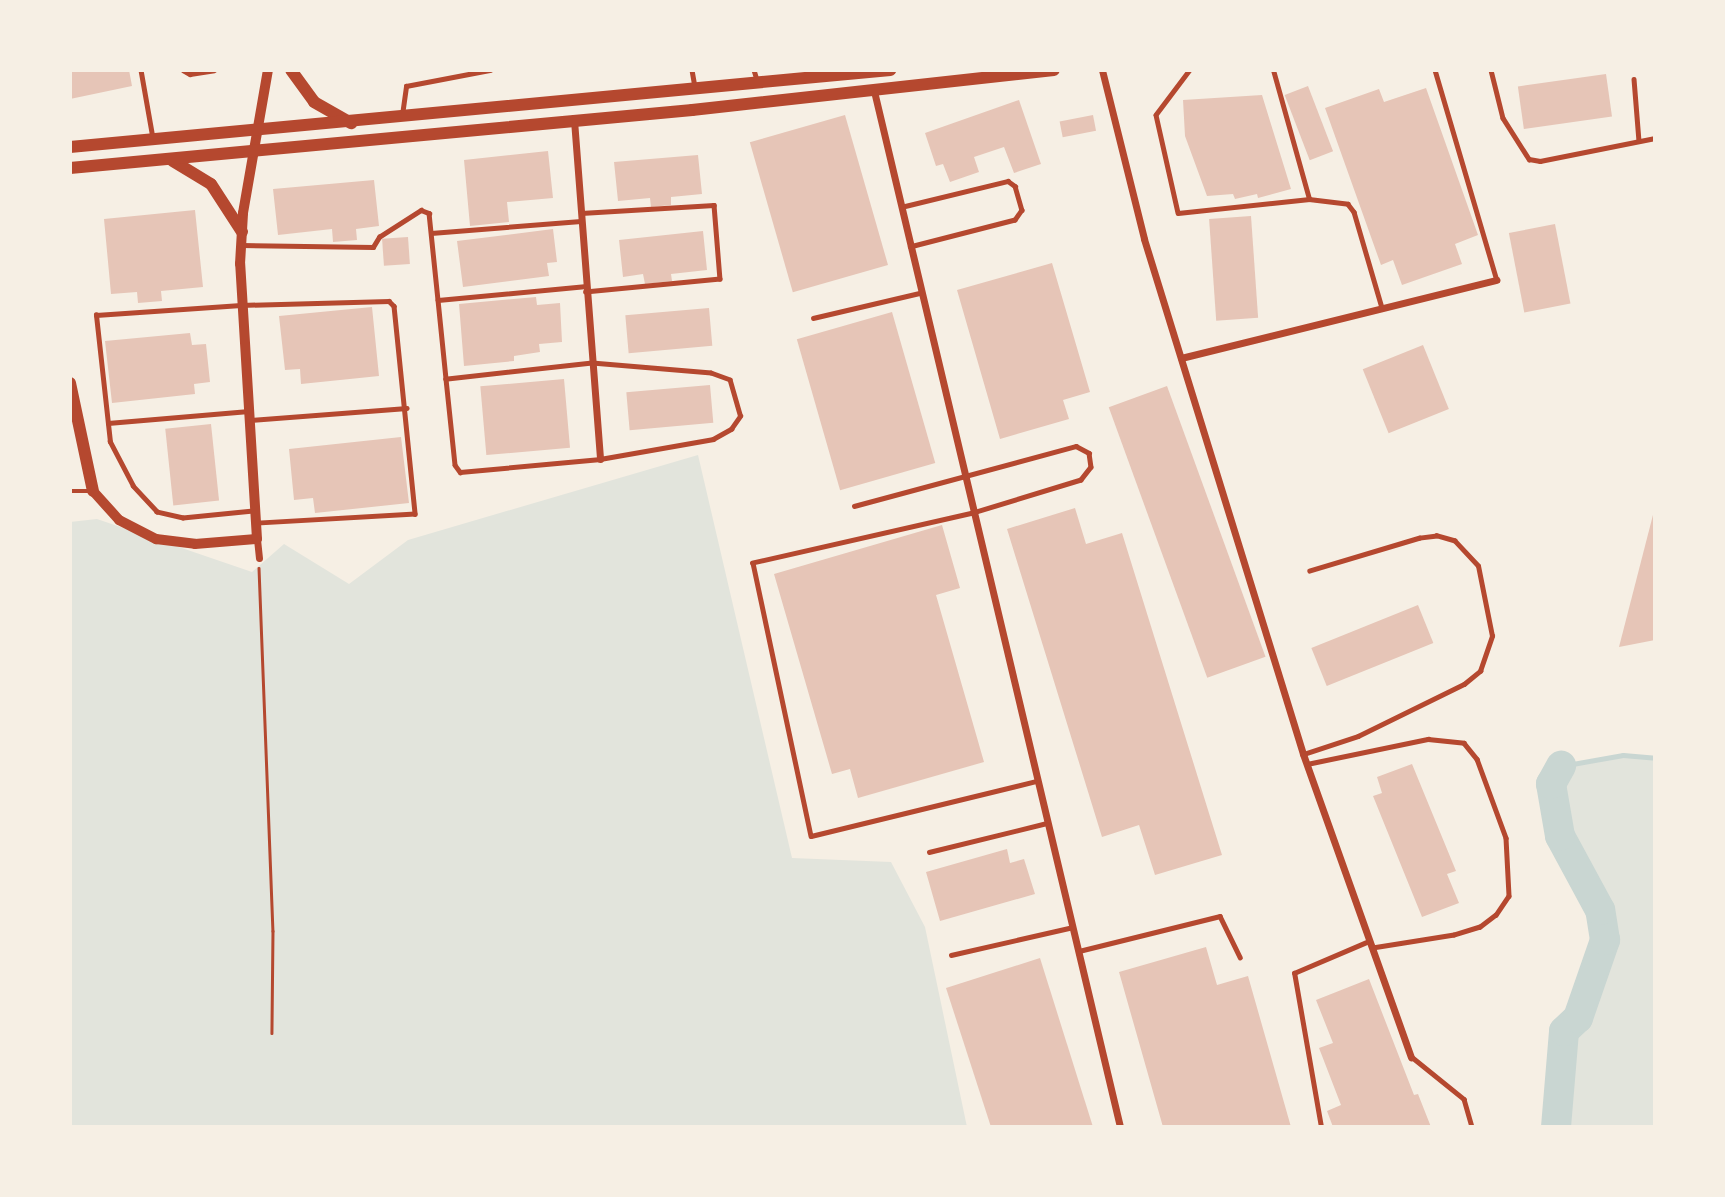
<!DOCTYPE html>
<style>
body{margin:0}
#map{position:relative;width:1725px;height:1197px;overflow:hidden;background:#f6efe4;font-family:"Space Grotesk",sans-serif}
div>[style]{position:absolute}
[style*='--x']{left:calc(var(--x)*1px);top:calc(var(--y)*1px);width:calc(var(--w)*1px);rotate:calc(var(--a)*1deg)}
.green>*{inset:0;background:#e2e4dc}
.stream>*{height:5px;margin:-2.5px;padding:0 2.5px;transform-origin:2.5px;border-radius:2.5px;background:#c9d6d2}
.river>*{height:30px;margin:-15px;padding:0 15px;transform-origin:15px;border-radius:15px;background:#c9d6d2}
.building>*{inset:0;background:#e6c5b7;transform-origin:0 0}
.path>*{height:2.5px;margin:-1.25px;padding:0 1.25px;transform-origin:1.25px;border-radius:1.25px;background:#b5482f}
.service>*{height:4.5px;margin:-2.25px;padding:0 2.25px;transform-origin:2.25px;border-radius:2.25px;background:#b5482f}
.minor>*{height:7px;margin:-3.5px;padding:0 3.5px;transform-origin:3.5px;border-radius:3.5px;background:#b5482f}
.tertiary>*{height:10px;margin:-5px;padding:0 5px;transform-origin:5px;border-radius:5px;background:#b5482f}
.primary>*{height:12px;margin:-6px;padding:0 6px;transform-origin:6px;border-radius:6px;background:#b5482f}
span{translate:-50% -50%;white-space:nowrap;text-align:center;line-height:1.15;-webkit-text-stroke:6px #f6efe4;paint-order:stroke}
.frame{position:absolute;inset:0;border:72px solid #f6efe4;pointer-events:none}
</style>
<div id="map">
<div class="green">
<i style="clip-path:polygon(698px 455px,792px 858px,891px 862px,925px 927px,967px 1127px,70px 1127px,70px 522px,97px 519px,252px 572px,284px 544px,349px 584px,408px 540px)"></i>
<i style="clip-path:polygon(1623px 755px,1655px 758px,1655px 1127px,1556px 1127px,1564px 1031px,1578px 1018px,1605px 940px,1600px 910px,1560px 836px,1551px 784px,1561px 766px)"></i>
</div>
<div class="stream">
<i style="--x:1561;--y:766;--w:63;--a:-10.1"></i>
<i style="--x:1623;--y:755;--w:32;--a:5"></i>
</div>
<div class="river">
<i style="--x:1556;--y:1127;--w:96;--a:-85.2"></i>
<i style="--x:1564;--y:1031;--w:19;--a:-43"></i>
<i style="--x:1578;--y:1018;--w:83;--a:-70.9"></i>
<i style="--x:1605;--y:940;--w:30;--a:-99"></i>
<i style="--x:1600;--y:910;--w:84;--a:-118.4"></i>
<i style="--x:1560;--y:836;--w:53;--a:-99.8"></i>
<i style="--x:1551;--y:784;--w:21;--a:-61"></i>
</div>
<div class="building">
<i style="clip-path:polygon(70px 70px,129px 70px,132px 86px,70px 99px)"></i>
<i style="left:1606px;top:74px;width:43px;height:89px;rotate:82deg"></i>
<i style="left:1308px;top:86px;width:70px;height:25px;rotate:69deg"></i>
<i style="clip-path:polygon(1426px 88px,1478px 235px,1455px 244px,1462px 264px,1402px 285px,1393px 260px,1381px 265px,1325px 108px,1379px 89px,1384px 102px)"></i>
<i style="clip-path:polygon(1262px 95px,1291px 189px,1258px 198px,1257px 194px,1235px 199px,1233px 194px,1207px 196px,1185px 136px,1183px 100px)"></i>
<i style="clip-path:polygon(1019px 100px,1041px 164px,1014px 173px,1004px 147px,974px 157px,979px 172px,950px 182px,943px 164px,936px 166px,925px 133px)"></i>
<i style="left:845px;top:115px;width:156px;height:99px;rotate:74deg"></i>
<i style="left:1093px;top:115px;width:16px;height:34px;rotate:79deg"></i>
<i style="clip-path:polygon(548px 151px,553px 198px,507px 202px,509px 222px,470px 226px,464px 160px)"></i>
<i style="clip-path:polygon(698px 155px,702px 194px,671px 197px,671px 205px,651px 207px,650px 198px,618px 201px,614px 162px)"></i>
<i style="clip-path:polygon(374px 180px,379px 226px,356px 229px,357px 240px,333px 242px,332px 229px,278px 235px,273px 189px)"></i>
<i style="clip-path:polygon(195px 210px,203px 287px,161px 291px,162px 301px,138px 303px,137px 292px,111px 294px,104px 219px)"></i>
<i style="left:1251px;top:216px;width:102px;height:42px;rotate:86deg"></i>
<i style="left:1555px;top:224px;width:81px;height:47px;rotate:79deg"></i>
<i style="clip-path:polygon(553px 229px,557px 262px,547px 263px,549px 276px,463px 287px,457px 241px)"></i>
<i style="clip-path:polygon(703px 231px,707px 270px,671px 274px,672px 281px,645px 284px,643px 274px,623px 277px,619px 240px)"></i>
<i style="left:408px;top:237px;width:27px;height:26px;rotate:86deg"></i>
<i style="clip-path:polygon(1052px 263px,1090px 392px,1063px 400px,1069px 419px,1000px 439px,957px 290px)"></i>
<i style="clip-path:polygon(536px 297px,537px 305px,560px 303px,562px 342px,539px 344px,540px 352px,514px 356px,514px 361px,464px 366px,459px 304px)"></i>
<i style="clip-path:polygon(372px 307px,379px 376px,301px 384px,300px 369px,285px 370px,279px 316px)"></i>
<i style="left:709px;top:308px;width:38px;height:84px;rotate:85deg"></i>
<i style="left:892px;top:312px;width:157px;height:99px;rotate:74deg"></i>
<i style="clip-path:polygon(190px 333px,192px 345px,206px 344px,210px 382px,194px 384px,195px 394px,112px 403px,105px 341px)"></i>
<i style="left:1423px;top:345px;width:69px;height:65px;rotate:68deg"></i>
<i style="left:564px;top:379px;width:69px;height:84px;rotate:85deg"></i>
<i style="left:710px;top:385px;width:38px;height:84px;rotate:85deg"></i>
<i style="left:1167px;top:386px;width:288px;height:62px;rotate:70deg"></i>
<i style="left:211px;top:424px;width:77px;height:46px;rotate:84deg"></i>
<i style="clip-path:polygon(401px 437px,409px 503px,315px 513px,313px 498px,294px 500px,289px 449px)"></i>
<i style="clip-path:polygon(1075px 508px,1086px 544px,1122px 533px,1222px 855px,1155px 875px,1139px 825px,1102px 837px,1007px 529px)"></i>
<i style="clip-path:polygon(1654px 511px,1655px 640px,1619px 647px)"></i>
<i style="clip-path:polygon(942px 525px,960px 588px,936px 595px,984px 762px,858px 798px,850px 769px,832px 774px,774px 574px)"></i>
<i style="left:1418px;top:605px;width:41px;height:115px;rotate:68deg"></i>
<i style="clip-path:polygon(1412px 764px,1456px 871px,1447px 874px,1459px 903px,1422px 917px,1373px 796px,1382px 793px,1377px 777px)"></i>
<i style="clip-path:polygon(1007px 849px,1010px 863px,1024px 859px,1035px 894px,940px 921px,926px 872px)"></i>
<i style="clip-path:polygon(1206px 947px,1217px 985px,1248px 976px,1291px 1127px,1163px 1127px,1119px 972px)"></i>
<i style="clip-path:polygon(1040px 958px,1093px 1127px,991px 1127px,946px 988px)"></i>
<i style="clip-path:polygon(1369px 979px,1414px 1095px,1418px 1094px,1431px 1127px,1333px 1127px,1327px 1111px,1341px 1105px,1319px 1048px,1333px 1043px,1316px 1000px)"></i>
</div>
<div class="path">
<i style="--x:259;--y:568;--w:363;--a:87.8"></i>
<i style="--x:273;--y:931;--w:102;--a:90.6"></i>
</div>
<div class="service">
<i style="--x:141;--y:70;--w:69;--a:80"></i>
<i style="--x:183;--y:70;--w:8;--a:30"></i>
<i style="--x:190;--y:74;--w:24;--a:-9"></i>
<i style="--x:537;--y:70;--w:8;--a:0"></i>
<i style="--x:692;--y:70;--w:17;--a:80"></i>
<i style="--x:754;--y:70;--w:10;--a:73"></i>
<i style="--x:1190;--y:70;--w:56;--a:127.1"></i>
<i style="--x:1156;--y:115;--w:100;--a:77.3"></i>
<i style="--x:1178;--y:213;--w:132;--a:-6.1"></i>
<i style="--x:1309;--y:199;--w:134;--a:-105.6"></i>
<i style="--x:1435;--y:70;--w:219;--a:73.6"></i>
<i style="--x:1491;--y:70;--w:49;--a:76"></i>
<i style="--x:1503;--y:118;--w:49;--a:57.6"></i>
<i style="--x:1529;--y:159;--w:11;--a:10"></i>
<i style="--x:1540;--y:161;--w:117;--a:-11.3"></i>
<i style="--x:1634;--y:79;--w:62;--a:85.4"></i>
<i style="--x:402;--y:115;--w:29;--a:-82"></i>
<i style="--x:406;--y:86;--w:86;--a:-10.8"></i>
<i style="--x:1309;--y:199;--w:39;--a:7"></i>
<i style="--x:1348;--y:204;--w:10;--a:53"></i>
<i style="--x:1354;--y:212;--w:100;--a:73.7"></i>
<i style="--x:901;--y:207;--w:110;--a:-13.7"></i>
<i style="--x:1008;--y:181;--w:9;--a:36"></i>
<i style="--x:1015;--y:186;--w:25;--a:74"></i>
<i style="--x:1022;--y:210;--w:12;--a:125"></i>
<i style="--x:1015;--y:220;--w:108;--a:165.6"></i>
<i style="--x:581;--y:213;--w:133;--a:-3.4"></i>
<i style="--x:714;--y:205;--w:74;--a:85.4"></i>
<i style="--x:720;--y:279;--w:135;--a:174.5"></i>
<i style="--x:431;--y:233;--w:150;--a:-4.6"></i>
<i style="--x:242;--y:245;--w:131;--a:0.9"></i>
<i style="--x:373;--y:247;--w:12;--a:-59"></i>
<i style="--x:379;--y:237;--w:50;--a:-32.7"></i>
<i style="--x:421;--y:210;--w:9;--a:21"></i>
<i style="--x:429;--y:213;--w:87;--a:84.1"></i>
<i style="--x:438;--y:300;--w:79;--a:84.2"></i>
<i style="--x:446;--y:379;--w:86;--a:84"></i>
<i style="--x:455;--y:465;--w:9;--a:54"></i>
<i style="--x:460;--y:472;--w:141;--a:-5.3"></i>
<i style="--x:600;--y:459;--w:115;--a:-10"></i>
<i style="--x:713;--y:439;--w:21;--a:-29"></i>
<i style="--x:731;--y:429;--w:16;--a:-55"></i>
<i style="--x:740;--y:416;--w:37;--a:-106"></i>
<i style="--x:730;--y:380;--w:20;--a:-160"></i>
<i style="--x:711;--y:373;--w:119;--a:-175.2"></i>
<i style="--x:592;--y:363;--w:147;--a:173.7"></i>
<i style="--x:438;--y:300;--w:149;--a:-5.4"></i>
<i style="--x:813;--y:318;--w:110;--a:-13.2"></i>
<i style="--x:250;--y:420;--w:157;--a:-4.4"></i>
<i style="--x:108;--y:423;--w:141;--a:-4.9"></i>
<i style="--x:70;--y:491;--w:20;--a:0"></i>
<i style="--x:854;--y:506;--w:230;--a:-15.1"></i>
<i style="--x:1076;--y:446;--w:15;--a:28"></i>
<i style="--x:1089;--y:453;--w:14;--a:82"></i>
<i style="--x:1091;--y:467;--w:16;--a:128"></i>
<i style="--x:1081;--y:480;--w:113;--a:163"></i>
<i style="--x:973;--y:513;--w:226;--a:167.2"></i>
<i style="--x:753;--y:563;--w:279;--a:78"></i>
<i style="--x:811;--y:836;--w:233;--a:-13.7"></i>
<i style="--x:253;--y:511;--w:70;--a:174.3"></i>
<i style="--x:183;--y:518;--w:27;--a:-167"></i>
<i style="--x:157;--y:512;--w:35;--a:-133"></i>
<i style="--x:133;--y:486;--w:50;--a:-117.6"></i>
<i style="--x:110;--y:442;--w:128;--a:-96.3"></i>
<i style="--x:96;--y:315;--w:145;--a:-3.9"></i>
<i style="--x:241;--y:305;--w:148;--a:-1.5"></i>
<i style="--x:389;--y:301;--w:7;--a:45"></i>
<i style="--x:394;--y:306;--w:209;--a:84.2"></i>
<i style="--x:415;--y:514;--w:158;--a:176.7"></i>
<i style="--x:1304;--y:754;--w:57;--a:-18.4"></i>
<i style="--x:1358;--y:736;--w:118;--a:-26.1"></i>
<i style="--x:1464;--y:684;--w:21;--a:-39"></i>
<i style="--x:1480;--y:671;--w:37;--a:-71"></i>
<i style="--x:1492;--y:636;--w:71;--a:-101.3"></i>
<i style="--x:1478;--y:566;--w:34;--a:-133"></i>
<i style="--x:1455;--y:541;--w:19;--a:-164"></i>
<i style="--x:1437;--y:536;--w:17;--a:173"></i>
<i style="--x:1420;--y:538;--w:115;--a:163.3"></i>
<i style="--x:1307;--y:764;--w:124;--a:-11.7"></i>
<i style="--x:1428;--y:739;--w:36;--a:6"></i>
<i style="--x:1464;--y:743;--w:21;--a:51"></i>
<i style="--x:1477;--y:759;--w:84;--a:69.8"></i>
<i style="--x:1506;--y:838;--w:58;--a:87"></i>
<i style="--x:1509;--y:896;--w:23;--a:124"></i>
<i style="--x:1496;--y:915;--w:20;--a:143"></i>
<i style="--x:1480;--y:927;--w:27;--a:163"></i>
<i style="--x:1454;--y:935;--w:82;--a:170.9"></i>
<i style="--x:929;--y:852;--w:122;--a:-13.8"></i>
<i style="--x:1079;--y:951;--w:145;--a:-13.9"></i>
<i style="--x:1220;--y:916;--w:46;--a:64"></i>
<i style="--x:951;--y:955;--w:125;--a:-12.9"></i>
<i style="--x:1412;--y:1057;--w:67;--a:38.9"></i>
<i style="--x:1464;--y:1099;--w:29;--a:74"></i>
<i style="--x:1321;--y:1127;--w:156;--a:-99.9"></i>
<i style="--x:1294;--y:973;--w:82;--a:-23.1"></i>
</div>
<div class="minor">
<i style="--x:1102;--y:70;--w:174;--a:76"></i>
<i style="--x:1144;--y:239;--w:539;--a:72.84"></i>
<i style="--x:1303;--y:754;--w:322;--a:70.4"></i>
<i style="--x:874;--y:91;--w:1065;--a:76.64"></i>
<i style="--x:574;--y:120;--w:340;--a:85.6"></i>
<i style="--x:1181;--y:358;--w:325;--a:-13.9"></i>
<i style="--x:257;--y:539;--w:19;--a:84"></i>
</div>
<div class="tertiary">
<i style="--x:93;--y:491;--w:39;--a:48"></i>
<i style="--x:119;--y:520;--w:42;--a:27.2"></i>
<i style="--x:156;--y:539;--w:39;--a:7"></i>
<i style="--x:195;--y:544;--w:62;--a:-4.6"></i>
<i style="--x:257;--y:539;--w:276;--a:-93.5"></i>
<i style="--x:240;--y:264;--w:51;--a:-86.6"></i>
<i style="--x:243;--y:213;--w:145;--a:-80.1"></i>
</div>
<div class="primary">
<i style="--x:291;--y:70;--w:39;--a:54"></i>
<i style="--x:314;--y:102;--w:43;--a:29.6"></i>
<i style="--x:70;--y:147;--w:824;--a:-5.36"></i>
<i style="--x:173;--y:161;--w:44;--a:31.2"></i>
<i style="--x:211;--y:184;--w:57;--a:57.1"></i>
<i style="--x:70;--y:168;--w:625;--a:-5.33"></i>
<i style="--x:692;--y:110;--w:364;--a:-6.3"></i>
<i style="--x:70;--y:383;--w:110;--a:78"></i>
</div>
<div class="frame"></div>
</div>
